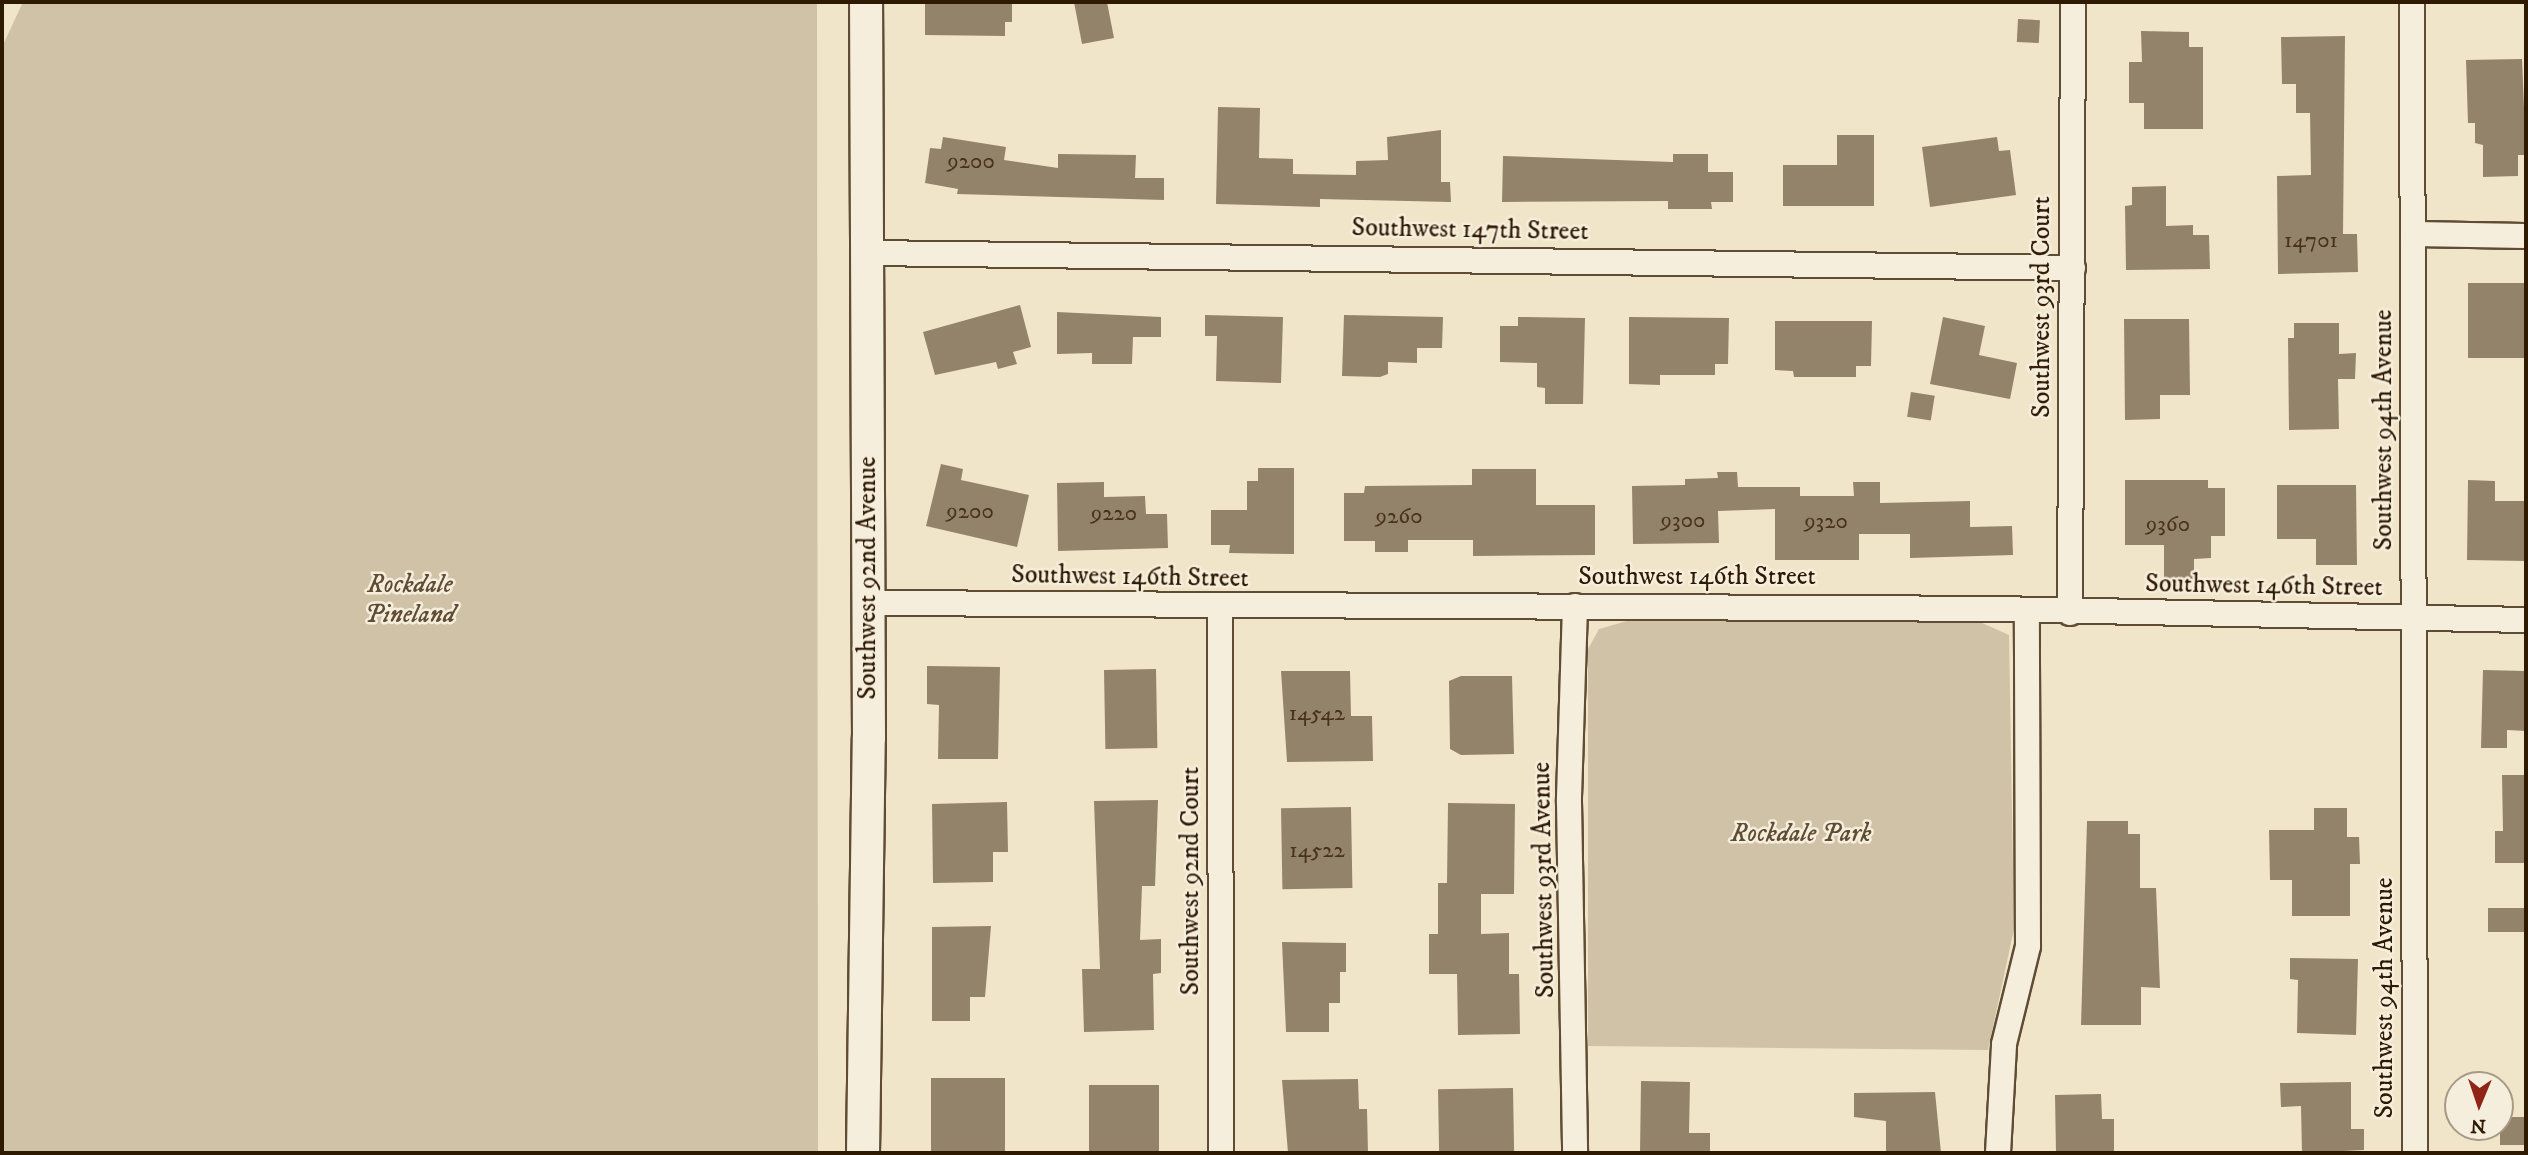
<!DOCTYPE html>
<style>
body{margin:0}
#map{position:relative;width:2528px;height:1155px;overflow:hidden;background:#f1e5c9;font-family:"IM FELL DW Pica",serif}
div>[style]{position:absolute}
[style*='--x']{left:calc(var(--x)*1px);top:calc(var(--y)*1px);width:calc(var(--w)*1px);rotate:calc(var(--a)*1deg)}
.green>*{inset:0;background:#d0c2a7}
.building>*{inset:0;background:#93836a;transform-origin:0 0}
.roads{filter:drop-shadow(2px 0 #5f4c34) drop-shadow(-2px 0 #5f4c34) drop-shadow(0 2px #5f4c34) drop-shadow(0 -2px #5f4c34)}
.minor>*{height:24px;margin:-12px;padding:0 12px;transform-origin:12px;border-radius:12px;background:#f6eedc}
.tertiary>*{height:32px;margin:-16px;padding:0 16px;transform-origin:16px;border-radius:16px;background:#f6eedc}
span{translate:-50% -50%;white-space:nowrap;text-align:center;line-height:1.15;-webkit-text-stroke:5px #f6eedc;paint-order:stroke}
.number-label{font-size:23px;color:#47341d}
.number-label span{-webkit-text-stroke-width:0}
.street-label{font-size:26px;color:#2e1903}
.park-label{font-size:26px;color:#5f4c34;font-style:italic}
.frame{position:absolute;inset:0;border:4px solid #2e1903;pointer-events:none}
.north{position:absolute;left:2444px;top:1071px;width:70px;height:70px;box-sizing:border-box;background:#f6eedc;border:2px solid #a69985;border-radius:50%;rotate:182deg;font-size:19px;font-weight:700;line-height:28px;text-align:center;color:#2e1903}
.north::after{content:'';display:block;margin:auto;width:24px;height:32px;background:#8f2418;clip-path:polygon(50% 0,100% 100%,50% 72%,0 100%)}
</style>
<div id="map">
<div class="green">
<i style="clip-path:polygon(23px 2px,817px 2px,818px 1153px,2px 1153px,2px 47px)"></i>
<i style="clip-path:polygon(1634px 619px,1980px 622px,2009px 635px,2014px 929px,1988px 1050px,1588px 1046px,1588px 649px,1599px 629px)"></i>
</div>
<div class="building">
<i style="clip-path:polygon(925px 2px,1012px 2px,1012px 22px,1005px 22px,1005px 36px,925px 35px)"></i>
<i style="clip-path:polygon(1074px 2px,1107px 2px,1114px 38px,1082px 44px)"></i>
<i style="left:2018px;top:19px;width:22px;height:23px;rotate:3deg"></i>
<i style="clip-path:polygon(2141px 31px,2189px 32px,2189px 47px,2203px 47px,2203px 129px,2144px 129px,2144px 103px,2129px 103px,2129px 62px,2142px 62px)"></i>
<i style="clip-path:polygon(2345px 36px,2343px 234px,2357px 234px,2358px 272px,2278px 274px,2277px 176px,2311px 175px,2310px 113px,2296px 113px,2296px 84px,2282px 84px,2281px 37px)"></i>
<i style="clip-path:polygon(2522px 59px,2526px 155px,2518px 155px,2518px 176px,2483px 177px,2483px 145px,2475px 143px,2475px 123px,2468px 123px,2466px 60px)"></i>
<i style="clip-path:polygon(1218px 107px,1260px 108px,1259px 158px,1293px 159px,1293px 174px,1356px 175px,1356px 161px,1388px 160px,1387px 137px,1441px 130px,1441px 182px,1450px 182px,1451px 202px,1320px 199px,1320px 207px,1216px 204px)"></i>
<i style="clip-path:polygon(1837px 135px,1874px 135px,1874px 206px,1783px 206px,1783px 165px,1837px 165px)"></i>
<i style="clip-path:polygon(943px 137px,1006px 147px,1004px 160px,1058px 168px,1058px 154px,1136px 155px,1135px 178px,1164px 178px,1164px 200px,957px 194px,958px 189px,925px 183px,930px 148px,941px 149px)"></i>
<i style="clip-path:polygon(1997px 137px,1999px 151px,2010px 150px,2016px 195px,1930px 207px,1922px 147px)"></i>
<i style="clip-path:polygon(1673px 154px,1708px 154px,1708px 172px,1733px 172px,1733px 202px,1711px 202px,1712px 209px,1668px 209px,1668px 201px,1502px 202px,1503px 156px,1673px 162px)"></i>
<i style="clip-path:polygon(2166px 186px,2166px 226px,2193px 225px,2193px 235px,2209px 235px,2210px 269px,2126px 270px,2125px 206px,2132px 205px,2132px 187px)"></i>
<i style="left:2526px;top:283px;width:75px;height:58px;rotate:90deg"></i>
<i style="clip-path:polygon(1020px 305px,1031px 347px,1013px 352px,1017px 364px,998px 369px,996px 362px,935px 375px,923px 332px)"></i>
<i style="clip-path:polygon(1057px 312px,1161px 317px,1161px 337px,1133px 337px,1132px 364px,1092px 364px,1092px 353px,1057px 354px)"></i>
<i style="clip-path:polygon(1205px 315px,1283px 317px,1281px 383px,1216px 381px,1217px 336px,1205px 336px)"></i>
<i style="clip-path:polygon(1344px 315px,1443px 317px,1442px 348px,1417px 348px,1417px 363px,1388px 362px,1388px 374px,1380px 377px,1342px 376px)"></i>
<i style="clip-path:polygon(1518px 317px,1585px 318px,1583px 404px,1545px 404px,1545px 388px,1537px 387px,1537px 363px,1500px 362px,1500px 326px,1518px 326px)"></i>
<i style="clip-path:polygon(1629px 317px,1729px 318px,1728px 364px,1715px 364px,1715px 375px,1660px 375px,1660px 385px,1629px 384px)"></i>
<i style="clip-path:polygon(1943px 317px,1985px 326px,1979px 355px,2017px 363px,2010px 399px,1930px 384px)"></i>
<i style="clip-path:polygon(2124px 319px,2189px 319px,2190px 395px,2160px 395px,2160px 419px,2125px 420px)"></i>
<i style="clip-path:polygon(1775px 321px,1872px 321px,1871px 366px,1856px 366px,1856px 377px,1794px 377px,1793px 371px,1775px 370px)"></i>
<i style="clip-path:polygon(2294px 323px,2339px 323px,2339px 354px,2356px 353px,2355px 379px,2338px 379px,2339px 429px,2289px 430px,2288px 338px,2294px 338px)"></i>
<i style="left:1911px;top:392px;width:24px;height:25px;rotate:9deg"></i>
<i style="clip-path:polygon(941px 464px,963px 469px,961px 480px,1029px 495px,1017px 547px,926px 526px)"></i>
<i style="clip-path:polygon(1258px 468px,1294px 468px,1294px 554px,1229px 553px,1230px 545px,1211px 545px,1211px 510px,1247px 510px,1247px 481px,1258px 481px)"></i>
<i style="clip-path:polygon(1472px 469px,1536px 469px,1536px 505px,1595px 505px,1595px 555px,1473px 556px,1473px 540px,1408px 540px,1408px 552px,1375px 552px,1375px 541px,1344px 541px,1344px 493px,1364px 493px,1365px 486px,1472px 485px)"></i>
<i style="clip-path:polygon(1717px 472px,1737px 472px,1738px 487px,1800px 487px,1800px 496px,1854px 496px,1853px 482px,1880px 482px,1880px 503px,1970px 501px,1970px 527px,2012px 526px,2013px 555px,1910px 558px,1910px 534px,1859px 534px,1859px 560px,1775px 560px,1775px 509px,1718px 511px,1719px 543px,1633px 544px,1632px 486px,1685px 485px,1685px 479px,1718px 478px)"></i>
<i style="clip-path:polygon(2125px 480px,2208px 480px,2208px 488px,2225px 488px,2225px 536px,2211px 536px,2211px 558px,2194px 559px,2194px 581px,2164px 582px,2164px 545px,2125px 545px)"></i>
<i style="clip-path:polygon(2468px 480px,2495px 481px,2495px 501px,2526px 501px,2526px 561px,2467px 560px)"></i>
<i style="clip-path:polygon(1104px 482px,1104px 497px,1145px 496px,1146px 514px,1167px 514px,1168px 548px,1058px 551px,1057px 483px)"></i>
<i style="clip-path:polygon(2277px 485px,2356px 485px,2357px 565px,2316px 565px,2316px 539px,2277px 539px)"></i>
<i style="clip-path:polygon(927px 666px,1000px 667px,998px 759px,938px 759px,939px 705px,927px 704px)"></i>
<i style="left:1156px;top:669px;width:79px;height:52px;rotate:89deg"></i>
<i style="clip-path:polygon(2483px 670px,2526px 671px,2526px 731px,2507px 730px,2507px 748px,2481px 748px)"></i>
<i style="clip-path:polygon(1281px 671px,1350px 671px,1351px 716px,1372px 716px,1373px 761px,1287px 762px)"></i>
<i style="clip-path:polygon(1461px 676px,1512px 676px,1514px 754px,1461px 755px,1450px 749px,1449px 681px)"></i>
<i style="clip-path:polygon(2502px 775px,2526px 775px,2526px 863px,2495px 863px,2495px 831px,2503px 831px)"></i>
<i style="clip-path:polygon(1158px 800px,1155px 886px,1142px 886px,1140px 940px,1161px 939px,1161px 973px,1153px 974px,1154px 1030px,1084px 1032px,1082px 969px,1100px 969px,1094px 801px)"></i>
<i style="clip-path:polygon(1007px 802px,1008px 852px,993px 852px,993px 882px,933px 883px,932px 804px)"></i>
<i style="clip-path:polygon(1448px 803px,1515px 804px,1514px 894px,1481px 894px,1481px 934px,1509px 933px,1509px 974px,1519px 974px,1520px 1034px,1458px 1035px,1457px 974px,1429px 974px,1429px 934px,1438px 934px,1438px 883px,1447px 883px)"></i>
<i style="left:1351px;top:807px;width:81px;height:70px;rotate:89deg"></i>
<i style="clip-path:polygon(2314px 808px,2347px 808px,2347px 837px,2359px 837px,2360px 864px,2350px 864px,2350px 916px,2292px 916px,2292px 880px,2270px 880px,2269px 830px,2314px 830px)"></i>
<i style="clip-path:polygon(2087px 821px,2128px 821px,2128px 834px,2140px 834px,2140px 888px,2156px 888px,2160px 988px,2141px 987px,2141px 1025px,2081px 1025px)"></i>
<i style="left:2488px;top:908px;width:38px;height:24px"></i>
<i style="clip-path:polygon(991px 926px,985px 997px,970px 997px,970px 1021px,932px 1021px,932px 927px)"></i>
<i style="clip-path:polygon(1282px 942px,1346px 943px,1346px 972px,1340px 972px,1340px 1003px,1329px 1003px,1329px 1032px,1286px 1032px)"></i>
<i style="clip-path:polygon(2290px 958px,2358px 959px,2356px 1035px,2297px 1033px,2298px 980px,2290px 979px)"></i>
<i style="left:931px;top:1078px;width:74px;height:75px"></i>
<i style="clip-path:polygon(1358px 1079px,1359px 1109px,1367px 1109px,1368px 1153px,1288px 1153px,1282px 1080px)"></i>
<i style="clip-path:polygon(1641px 1081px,1690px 1082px,1689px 1133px,1710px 1133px,1710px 1153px,1640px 1153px)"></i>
<i style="clip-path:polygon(2351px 1082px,2351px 1129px,2364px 1129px,2364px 1150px,2302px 1153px,2301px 1106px,2281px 1107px,2280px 1083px)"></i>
<i style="left:1089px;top:1085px;width:70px;height:68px"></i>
<i style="left:1513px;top:1088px;width:65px;height:75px;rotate:89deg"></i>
<i style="clip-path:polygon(1935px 1092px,1941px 1153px,1886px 1153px,1886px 1121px,1854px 1117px,1854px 1093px)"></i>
<i style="clip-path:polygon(2101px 1094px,2102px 1119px,2114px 1119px,2114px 1153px,2056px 1153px,2055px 1095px)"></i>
<i style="left:2500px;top:1117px;width:26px;height:28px"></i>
</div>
<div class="roads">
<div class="minor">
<i style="--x:2412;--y:2;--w:1151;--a:89.85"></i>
<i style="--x:2414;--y:234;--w:112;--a:1"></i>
<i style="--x:866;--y:253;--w:1207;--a:0.71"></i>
<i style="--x:868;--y:603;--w:1128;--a:0.3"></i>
<i style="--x:1996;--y:609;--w:530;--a:1.19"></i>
<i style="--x:1575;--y:606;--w:196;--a:91.8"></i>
<i style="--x:1569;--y:802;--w:351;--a:89"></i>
<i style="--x:1220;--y:608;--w:545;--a:89.89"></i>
<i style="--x:2070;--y:613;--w:611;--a:-89.72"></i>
<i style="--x:1998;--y:1153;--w:109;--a:-86.8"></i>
<i style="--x:2004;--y:1044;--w:101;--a:-76.2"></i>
<i style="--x:2028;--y:946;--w:335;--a:-90.2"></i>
</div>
<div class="tertiary">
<i style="--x:863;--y:1153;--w:415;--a:-89.2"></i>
<i style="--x:869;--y:738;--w:736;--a:-90.23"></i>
</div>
</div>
<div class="number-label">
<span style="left:971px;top:162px">9200</span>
<span style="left:2311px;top:241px">14701</span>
<span style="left:970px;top:512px">9200</span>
<span style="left:1114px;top:514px">9220</span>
<span style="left:1399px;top:517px">9260</span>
<span style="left:1683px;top:521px">9300</span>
<span style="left:1826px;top:522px">9320</span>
<span style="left:2168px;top:525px">9360</span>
<span style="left:1317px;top:714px">14542</span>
<span style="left:1317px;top:851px">14522</span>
</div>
<div class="street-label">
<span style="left:1470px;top:230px;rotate:1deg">Southwest 147th Street</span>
<span style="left:2042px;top:307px;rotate:-90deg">Southwest 93rd Court</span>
<span style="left:2384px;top:430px;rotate:-90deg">Southwest 94th Avenue</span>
<span style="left:1130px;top:577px;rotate:1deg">Southwest 146th Street</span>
<span style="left:1697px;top:577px">Southwest 146th Street</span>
<span style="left:868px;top:578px;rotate:-90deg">Southwest 92nd Avenue</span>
<span style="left:2264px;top:586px;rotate:1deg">Southwest 146th Street</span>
<span style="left:1544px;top:880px;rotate:-91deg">Southwest 93rd Avenue</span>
<span style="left:1191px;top:881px;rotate:-90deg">Southwest 92nd Court</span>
<span style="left:2385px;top:998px;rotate:-90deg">Southwest 94th Avenue</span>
</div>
<div class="park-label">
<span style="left:410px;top:600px">Rockdale<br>Pineland</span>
<span style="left:1801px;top:834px">Rockdale Park</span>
</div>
<div class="frame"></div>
<div class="north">N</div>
</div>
